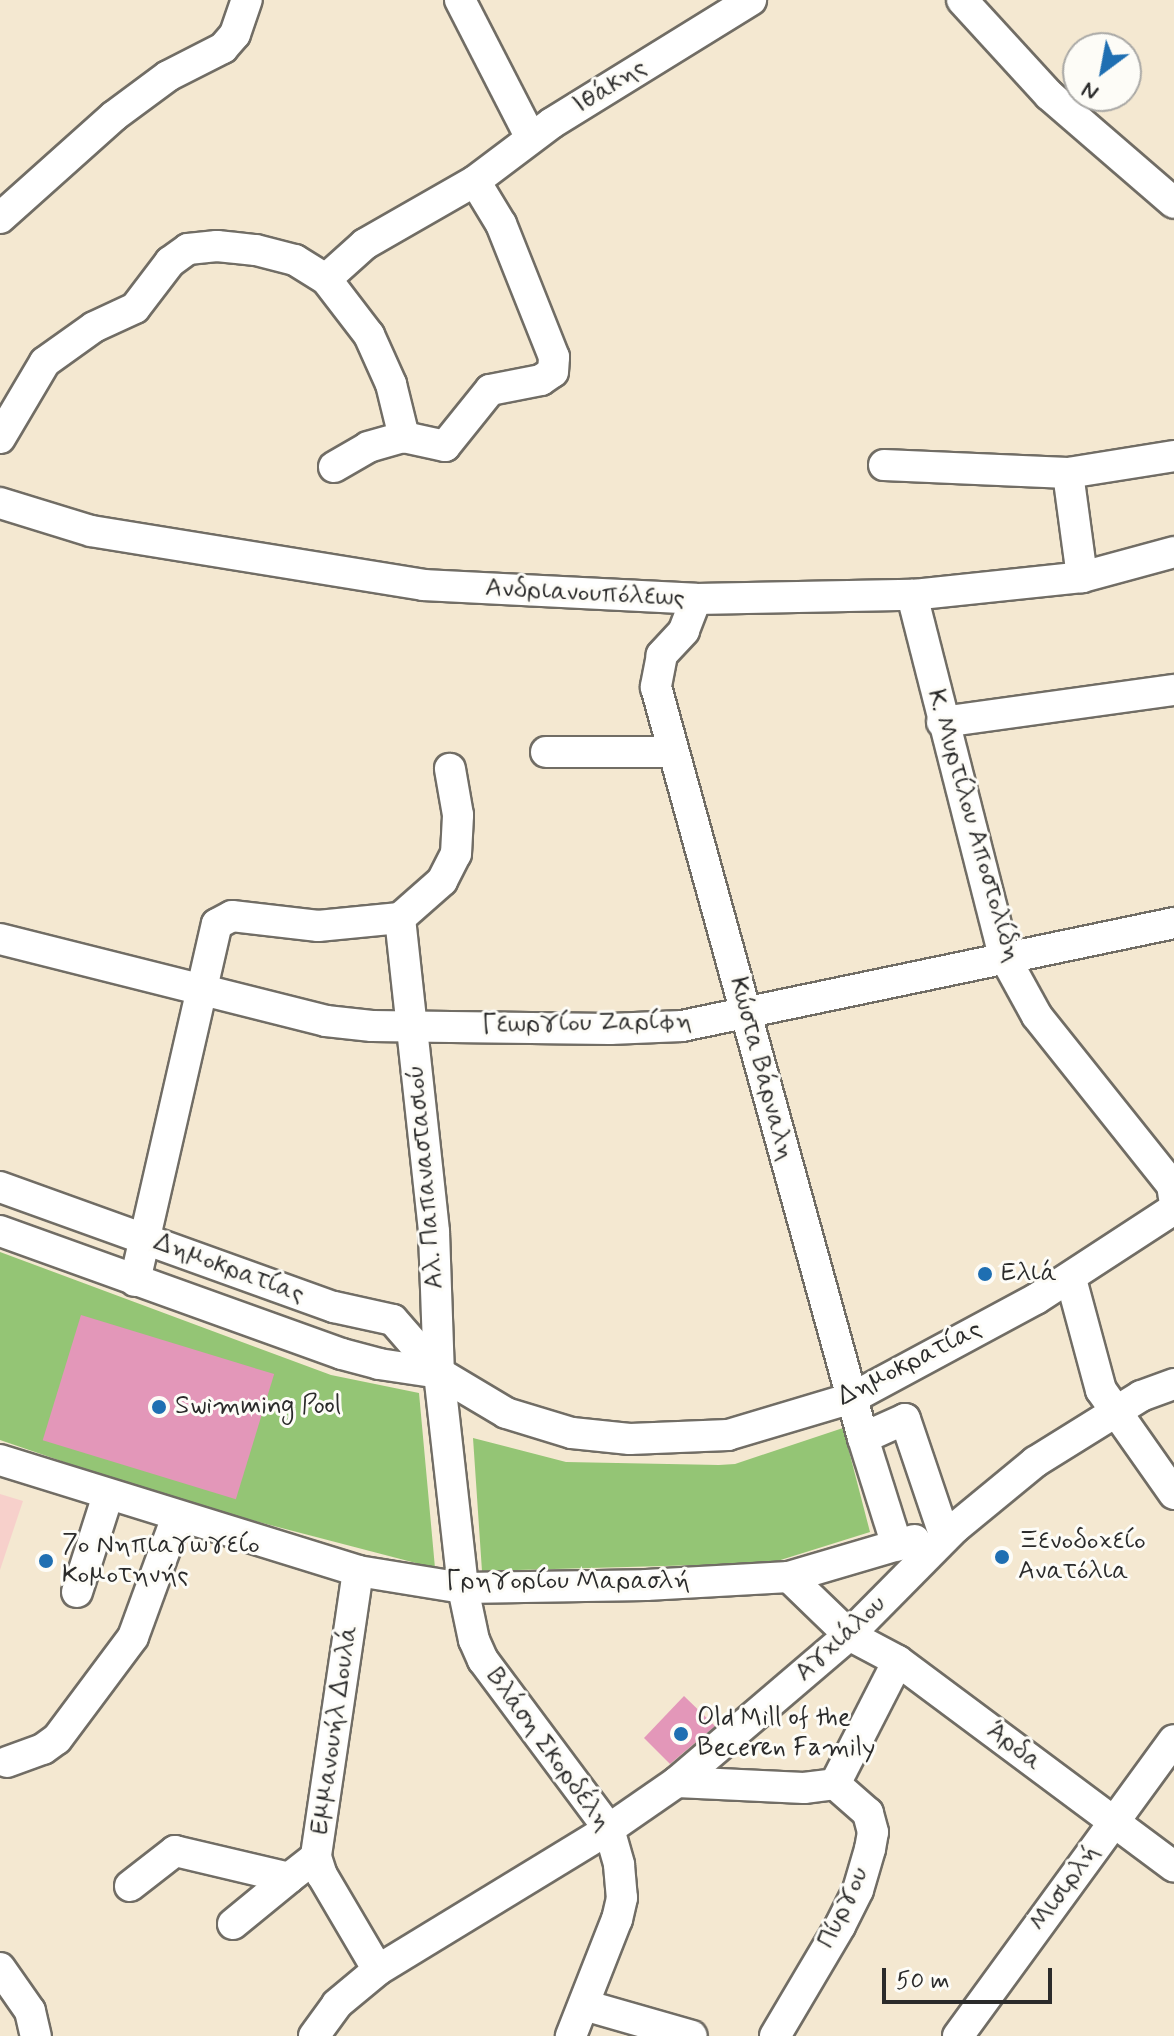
<!DOCTYPE html>
<meta charset="utf-8">
<style>
body{margin:0}
#map{position:relative;width:1174px;height:2036px;overflow:hidden;background:#f4e8d1;font-family:Mynerve,sans-serif}
div>[style]{position:absolute}
[style*='--x']{left:calc(var(--x)*1px);top:calc(var(--y)*1px);width:calc(var(--w)*1px);rotate:calc(var(--a)*1deg)}
.built>*{inset:0;background:#f7d0cb}
.green>*{inset:0;background:#94c575}
.building>*{inset:0;background:#e397b9;transform-origin:0 0}
.roads{filter:drop-shadow(2px 0 #716d65) drop-shadow(-2px 0 #716d65) drop-shadow(0 2px #716d65) drop-shadow(0 -2px #716d65)}
.minor>*{height:30px;margin:-15px;padding:0 15px;transform-origin:15px;border-radius:15px;background:#fff}
.dots>*{width:22px;height:22px;translate:-50% -50%;box-sizing:border-box;border:4px solid #fdfcf7;border-radius:50%}
span{translate:-50% -50%;white-space:nowrap;text-align:center;line-height:1.15;-webkit-text-stroke:6px #fdfcf7;paint-order:stroke}
.street-label{font-size:26px;color:#2b2b2b}
.poi-label{font-size:26px;color:#2b2b2b}
.left{translate:0 -50%;text-align:left}
.north{position:absolute;left:1062px;top:32px;width:80px;height:80px;box-sizing:border-box;background:#fdfcf7;border:2px solid #a9a8a5;border-radius:50%;rotate:212deg;font-size:22px;font-weight:700;line-height:32px;text-align:center;color:#2b2b2b}
.north::after{content:'';display:block;margin:auto;width:28px;height:36px;background:#1f6fb2;clip-path:polygon(50% 0,100% 100%,50% 72%,0 100%)}
.scale{position:absolute;left:882px;top:1968px;width:170px;height:36px;box-sizing:border-box;border:4px solid #2b2b2b;border-top:0;padding-left:10px;font-size:24px;line-height:28px;white-space:nowrap;color:#2b2b2b;-webkit-text-stroke:6px #fdfcf7;paint-order:stroke}
</style>
<div id="map">
<div class="built">
<i style="clip-path:polygon(0 1494px,23px 1501px,0 1570px)"></i>
</div>
<div class="green">
<i style="clip-path:polygon(0 1252px,331px 1375px,419px 1393px,435px 1568px,178px 1501px,0 1440px)"></i>
<i style="clip-path:polygon(843px 1428px,870px 1532px,771px 1563px,482px 1571px,473px 1438px,566px 1462px,719px 1465px,735px 1464px)"></i>
</div>
<div class="building">
<i style="left:81px;top:1315px;width:202px;height:131px;rotate:17deg"></i>
<i style="clip-path:polygon(684px 1696px,715px 1726px,670px 1764px,644px 1738px)"></i>
</div>
<div class="roads">
<div class="minor">
<i style="--x:460;--y:0;--w:155;--a:62.8"></i>
<i style="--x:962;--y:0;--w:129;--a:47.5"></i>
<i style="--x:1049;--y:95;--w:165;--a:40.8"></i>
<i style="--x:475;--y:181;--w:96;--a:-37"></i>
<i style="--x:552;--y:123;--w:234;--a:-31.7"></i>
<i style="--x:0;--y:218;--w:153;--a:-41.8"></i>
<i style="--x:114;--y:116;--w:67;--a:-36.5"></i>
<i style="--x:168;--y:76;--w:62;--a:-27"></i>
<i style="--x:223;--y:48;--w:18;--a:-49"></i>
<i style="--x:235;--y:34;--w:36;--a:-71"></i>
<i style="--x:0;--y:438;--w:88;--a:-59.4"></i>
<i style="--x:45;--y:362;--w:60;--a:-35.5"></i>
<i style="--x:94;--y:327;--w:45;--a:-24.9"></i>
<i style="--x:135;--y:308;--w:58;--a:-52.7"></i>
<i style="--x:170;--y:262;--w:22;--a:-36"></i>
<i style="--x:188;--y:249;--w:29;--a:-6"></i>
<i style="--x:217;--y:246;--w:39;--a:6"></i>
<i style="--x:256;--y:250;--w:40;--a:14.4"></i>
<i style="--x:295;--y:260;--w:36;--a:32"></i>
<i style="--x:326;--y:279;--w:71;--a:52.5"></i>
<i style="--x:369;--y:335;--w:54;--a:65.8"></i>
<i style="--x:391;--y:384;--w:55;--a:76.2"></i>
<i style="--x:404;--y:437;--w:42;--a:12.4"></i>
<i style="--x:445;--y:446;--w:72;--a:-51.2"></i>
<i style="--x:490;--y:390;--w:52;--a:-11.1"></i>
<i style="--x:541;--y:380;--w:14;--a:-34"></i>
<i style="--x:553;--y:372;--w:15;--a:-86"></i>
<i style="--x:554;--y:357;--w:143;--a:-111.7"></i>
<i style="--x:501;--y:224;--w:50;--a:-121.2"></i>
<i style="--x:475;--y:181;--w:127;--a:150.2"></i>
<i style="--x:365;--y:244;--w:52;--a:138.1"></i>
<i style="--x:884;--y:465;--w:184;--a:2.5"></i>
<i style="--x:1068;--y:473;--w:107;--a:-9.1"></i>
<i style="--x:334;--y:467;--w:39;--a:-30"></i>
<i style="--x:368;--y:447;--w:37;--a:-16"></i>
<i style="--x:1068;--y:473;--w:105;--a:82.3"></i>
<i style="--x:0;--y:503;--w:95;--a:17.1"></i>
<i style="--x:91;--y:531;--w:336;--a:9.2"></i>
<i style="--x:423;--y:585;--w:273;--a:2.9"></i>
<i style="--x:696;--y:599;--w:216;--a:-1.1"></i>
<i style="--x:912;--y:595;--w:171;--a:-6"></i>
<i style="--x:1082;--y:577;--w:95;--a:-15.2"></i>
<i style="--x:912;--y:595;--w:373;--a:75.7"></i>
<i style="--x:1004;--y:956;--w:68;--a:61.2"></i>
<i style="--x:1037;--y:1016;--w:216;--a:51.4"></i>
<i style="--x:1172;--y:1185;--w:12;--a:81"></i>
<i style="--x:696;--y:599;--w:34;--a:111"></i>
<i style="--x:684;--y:631;--w:33;--a:133"></i>
<i style="--x:662;--y:655;--w:33;--a:101"></i>
<i style="--x:656;--y:687;--w:779;--a:74.59"></i>
<i style="--x:863;--y:1438;--w:113;--a:72.5"></i>
<i style="--x:942;--y:722;--w:234;--a:-7.9"></i>
<i style="--x:546;--y:752;--w:127;--a:0"></i>
<i style="--x:400;--y:918;--w:316;--a:83.8"></i>
<i style="--x:434;--y:1232;--w:141;--a:88"></i>
<i style="--x:439;--y:1373;--w:216;--a:83.6"></i>
<i style="--x:463;--y:1588;--w:53;--a:78.1"></i>
<i style="--x:474;--y:1640;--w:22;--a:66"></i>
<i style="--x:483;--y:1660;--w:211;--a:53.3"></i>
<i style="--x:609;--y:1829;--w:37;--a:74"></i>
<i style="--x:619;--y:1865;--w:33;--a:85"></i>
<i style="--x:622;--y:1898;--w:22;--a:103"></i>
<i style="--x:617;--y:1919;--w:126;--a:111.5"></i>
<i style="--x:400;--y:918;--w:56;--a:-41.4"></i>
<i style="--x:442;--y:881;--w:30;--a:-63"></i>
<i style="--x:456;--y:854;--w:39;--a:-87"></i>
<i style="--x:458;--y:815;--w:47;--a:-99.9"></i>
<i style="--x:0;--y:939;--w:336;--a:14.1"></i>
<i style="--x:326;--y:1021;--w:46;--a:6.2"></i>
<i style="--x:372;--y:1026;--w:238;--a:0.7"></i>
<i style="--x:610;--y:1029;--w:72;--a:-2.4"></i>
<i style="--x:682;--y:1026;--w:503;--a:-11.82"></i>
<i style="--x:0;--y:1187;--w:355;--a:19.8"></i>
<i style="--x:334;--y:1307;--w:60;--a:12.4"></i>
<i style="--x:393;--y:1320;--w:70;--a:49"></i>
<i style="--x:439;--y:1373;--w:78;--a:30.8"></i>
<i style="--x:506;--y:1413;--w:69;--a:16.9"></i>
<i style="--x:572;--y:1433;--w:58;--a:5.9"></i>
<i style="--x:630;--y:1439;--w:98;--a:-2.3"></i>
<i style="--x:728;--y:1435;--w:129;--a:-16.6"></i>
<i style="--x:852;--y:1398;--w:209;--a:-28.3"></i>
<i style="--x:1036;--y:1299;--w:165;--a:-33.1"></i>
<i style="--x:0;--y:1231;--w:363;--a:19.8"></i>
<i style="--x:342;--y:1354;--w:38;--a:15"></i>
<i style="--x:379;--y:1364;--w:61;--a:8.5"></i>
<i style="--x:1071;--y:1279;--w:115;--a:74.9"></i>
<i style="--x:1101;--y:1390;--w:127;--a:54.9"></i>
<i style="--x:135;--y:1281;--w:366;--a:-77.1"></i>
<i style="--x:217;--y:924;--w:17;--a:-28"></i>
<i style="--x:232;--y:916;--w:87;--a:6.6"></i>
<i style="--x:318;--y:926;--w:82;--a:-5.6"></i>
<i style="--x:863;--y:1438;--w:46;--a:-24.3"></i>
<i style="--x:905;--y:1419;--w:118;--a:71.3"></i>
<i style="--x:0;--y:1460;--w:375;--a:17.2"></i>
<i style="--x:358;--y:1571;--w:106;--a:9.2"></i>
<i style="--x:463;--y:1588;--w:183;--a:-0.9"></i>
<i style="--x:646;--y:1585;--w:143;--a:-3.2"></i>
<i style="--x:789;--y:1577;--w:131;--a:-16.4"></i>
<i style="--x:358;--y:1571;--w:289;--a:98.4"></i>
<i style="--x:316;--y:1857;--w:19;--a:72"></i>
<i style="--x:322;--y:1875;--w:110;--a:59.5"></i>
<i style="--x:789;--y:1577;--w:83;--a:44"></i>
<i style="--x:849;--y:1635;--w:55;--a:28"></i>
<i style="--x:898;--y:1661;--w:344;--a:36.7"></i>
<i style="--x:77;--y:1592;--w:102;--a:-72.3"></i>
<i style="--x:7;--y:1762;--w:38;--a:-20"></i>
<i style="--x:43;--y:1749;--w:17;--a:-36"></i>
<i style="--x:57;--y:1739;--w:127;--a:-53.3"></i>
<i style="--x:133;--y:1637;--w:128;--a:-69.9"></i>
<i style="--x:677;--y:1782;--w:127;--a:2.7"></i>
<i style="--x:804;--y:1788;--w:31;--a:-7"></i>
<i style="--x:835;--y:1784;--w:138;--a:-62.9"></i>
<i style="--x:130;--y:1886;--w:57;--a:-37.9"></i>
<i style="--x:175;--y:1851;--w:117;--a:13.3"></i>
<i style="--x:289;--y:1878;--w:34;--a:-38"></i>
<i style="--x:233;--y:1924;--w:72;--a:-39.4"></i>
<i style="--x:0;--y:1968;--w:52;--a:55.1"></i>
<i style="--x:30;--y:2011;--w:26;--a:77"></i>
<i style="--x:584;--y:2005;--w:112;--a:16"></i>
<i style="--x:314;--y:2036;--w:39;--a:-54"></i>
<i style="--x:337;--y:2004;--w:53;--a:-39.7"></i>
<i style="--x:378;--y:1970;--w:271;--a:-31.4"></i>
<i style="--x:609;--y:1829;--w:83;--a:-34.7"></i>
<i style="--x:677;--y:1782;--w:226;--a:-40.5"></i>
<i style="--x:849;--y:1635;--w:151;--a:-45.3"></i>
<i style="--x:955;--y:1528;--w:104;--a:-39.5"></i>
<i style="--x:1035;--y:1462;--w:125;--a:-31.9"></i>
<i style="--x:1141;--y:1396;--w:35;--a:-20"></i>
<i style="--x:775;--y:2036;--w:128;--a:-59.4"></i>
<i style="--x:840;--y:1926;--w:40;--a:-63.4"></i>
<i style="--x:858;--y:1890;--w:43;--a:-73.7"></i>
<i style="--x:870;--y:1849;--w:17;--a:-80"></i>
<i style="--x:873;--y:1832;--w:20;--a:-105"></i>
<i style="--x:868;--y:1813;--w:44;--a:-138.7"></i>
<i style="--x:958;--y:2036;--w:366;--a:-53.9"></i>
</div>
</div>
<div class="dots">
<i style="left:985px;top:1274px;background:#1f6fb2"></i>
<i style="left:159px;top:1407px;background:#1f6fb2"></i>
<i style="left:1002px;top:1557px;background:#1f6fb2"></i>
<i style="left:46px;top:1561px;background:#1f6fb2"></i>
<i style="left:681px;top:1734px;background:#1f6fb2"></i>
</div>
<div class="street-label">
<span style="left:610px;top:87px;rotate:-32deg">Ιθάκης</span>
<span style="left:585px;top:594px;rotate:3deg">Ανδριανουπόλεως</span>
<span style="left:973px;top:826px;rotate:74deg">Κ. Μυρτίλου Αποστολίδη</span>
<span style="left:587px;top:1024px;rotate:-1deg">Γεωργίου Ζαρίφη</span>
<span style="left:761px;top:1069px;rotate:75deg">Κώστα Βάρναλη</span>
<span style="left:426px;top:1177px;rotate:-95deg">Αλ. Παπαναστασιού</span>
<span style="left:229px;top:1269px;rotate:20deg">Δημοκρατίας</span>
<span style="left:910px;top:1364px;rotate:-27deg">Δημοκρατίας</span>
<span style="left:568px;top:1582px">Γρηγορίου Μαρασλή</span>
<span style="left:841px;top:1639px;rotate:-43deg">Αγχιάλου</span>
<span style="left:335px;top:1730px;rotate:-82deg">Εμμανουήλ Δουλά</span>
<span style="left:1014px;top:1747px;rotate:37deg">Άρδα</span>
<span style="left:548px;top:1750px;rotate:54deg">Βλάση Σκορδέλη</span>
<span style="left:1065px;top:1888px;rotate:-54deg">Μισιρλή</span>
<span style="left:844px;top:1908px;rotate:-65deg">Πύργου</span>
</div>
<div class="poi-label">
<span class="left" style="left:1001px;top:1274px">Ελιά</span>
<span class="left" style="left:175px;top:1407px">Swimming Pool</span>
<span class="left" style="left:1018px;top:1557px">Ξενοδοχείο<br>Ανατόλια</span>
<span class="left" style="left:62px;top:1561px">7ο Νηπιαγωγείο<br>Κομοτηνής</span>
<span class="left" style="left:697px;top:1734px">Old Mill of the<br>Beceren Family</span>
</div>
<div class="north">N</div>
<div class="scale">50 m</div>
</div>
